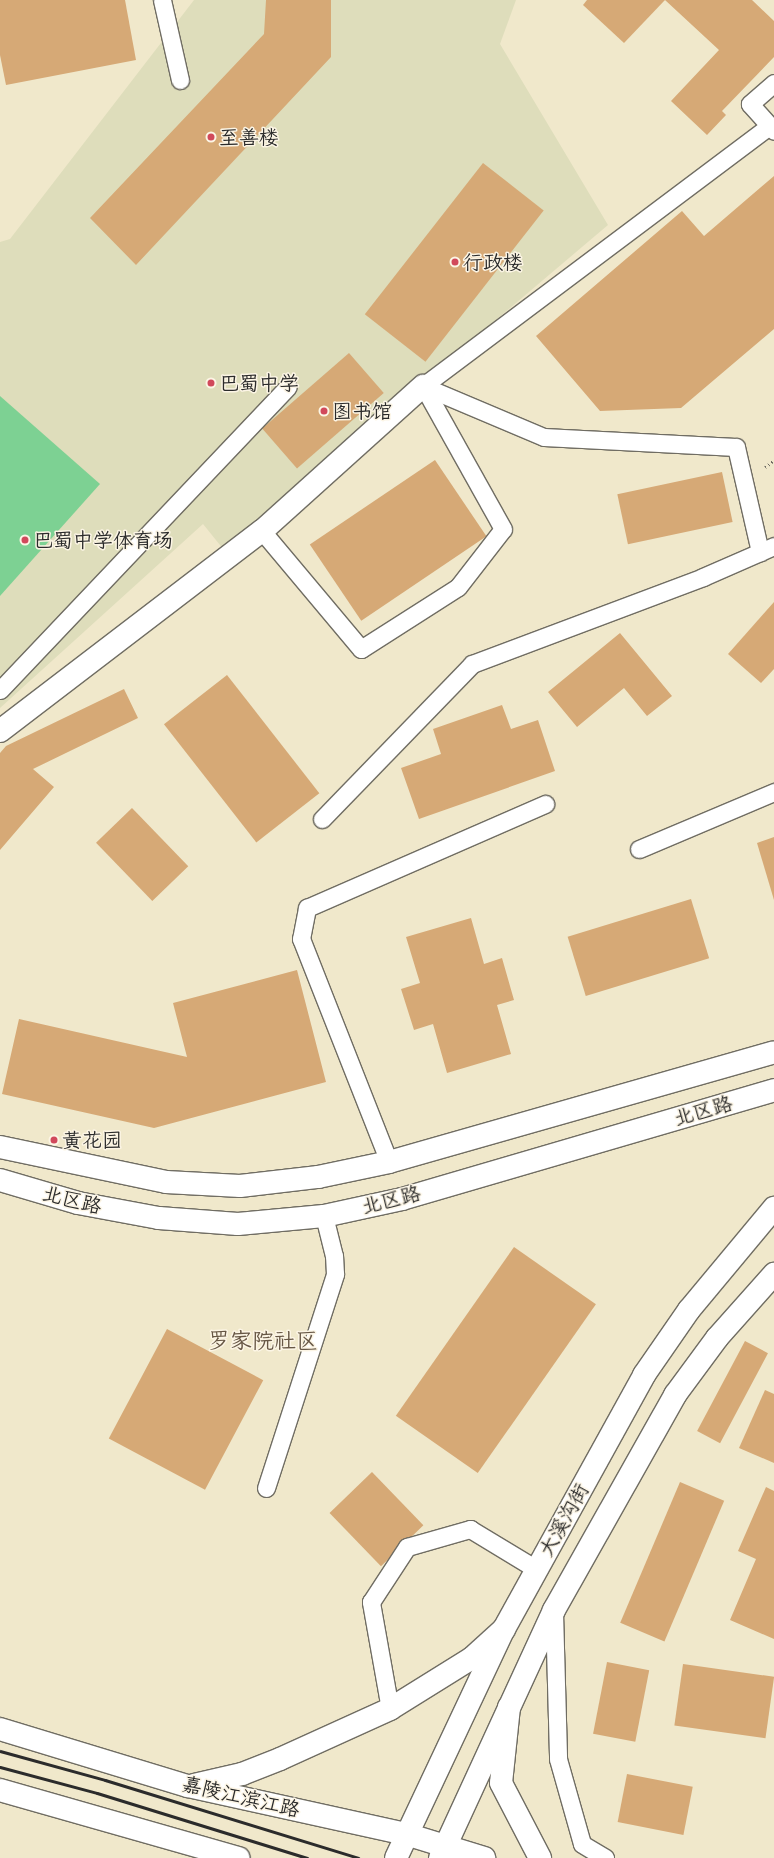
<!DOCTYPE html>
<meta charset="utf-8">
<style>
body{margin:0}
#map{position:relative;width:774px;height:1858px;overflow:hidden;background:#f0e8cb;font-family:Caveat,"LXGW WenKai TC",sans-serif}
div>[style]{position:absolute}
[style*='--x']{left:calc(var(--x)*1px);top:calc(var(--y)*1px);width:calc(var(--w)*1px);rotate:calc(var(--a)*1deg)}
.built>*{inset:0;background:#deddbb}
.green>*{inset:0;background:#7dd193}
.building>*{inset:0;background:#d6a976;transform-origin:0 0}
.path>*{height:2.5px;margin-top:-1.25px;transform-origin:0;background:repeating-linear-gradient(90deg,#706d63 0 1px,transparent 0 4px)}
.roads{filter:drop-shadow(1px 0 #706d63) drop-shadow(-1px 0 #706d63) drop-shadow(0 1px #706d63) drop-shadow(0 -1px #706d63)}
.service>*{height:17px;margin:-8.5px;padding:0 8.5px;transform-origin:8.5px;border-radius:8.5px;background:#fff}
.minor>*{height:22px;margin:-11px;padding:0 11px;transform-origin:11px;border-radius:11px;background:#fff}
.tertiary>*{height:22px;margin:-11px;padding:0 11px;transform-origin:11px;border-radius:11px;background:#fff}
.secondary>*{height:22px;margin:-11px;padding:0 11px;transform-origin:11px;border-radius:11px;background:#fff}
.primary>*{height:22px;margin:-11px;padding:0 11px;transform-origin:11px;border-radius:11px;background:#fff}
.rail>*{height:3px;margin:-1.5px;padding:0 1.5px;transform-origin:1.5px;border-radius:1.5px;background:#2b2b2b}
.dots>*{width:11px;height:11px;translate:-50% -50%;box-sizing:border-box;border:2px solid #fcf5e5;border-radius:50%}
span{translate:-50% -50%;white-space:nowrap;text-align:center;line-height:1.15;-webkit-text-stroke:3px #fcf5e5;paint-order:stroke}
.poi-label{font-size:20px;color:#2b2b2b}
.left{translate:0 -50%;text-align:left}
.street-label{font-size:20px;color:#2b2b2b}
.quarter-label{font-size:22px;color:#675745}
</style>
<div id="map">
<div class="built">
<i style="clip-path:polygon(194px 0,516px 0,500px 44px,608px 225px,224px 550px,203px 524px,0 708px,0 242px,10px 239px)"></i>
</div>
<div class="green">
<i style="clip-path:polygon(0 396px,100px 484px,0 596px)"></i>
</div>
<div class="building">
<i style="clip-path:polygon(0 0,125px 0,136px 60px,6px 85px,0 55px)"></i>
<i style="clip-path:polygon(266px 0,331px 0,331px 57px,136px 265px,90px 218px,264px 34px)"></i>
<i style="clip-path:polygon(587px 0,665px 0,624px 43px,583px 5px)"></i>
<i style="clip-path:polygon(665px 0,752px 0,774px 21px,774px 57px,722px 111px,726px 115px,707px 135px,671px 101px,719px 50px)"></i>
<i style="left:483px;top:163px;width:77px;height:192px;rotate:38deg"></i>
<i style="clip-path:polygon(774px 176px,774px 329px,681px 408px,600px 411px,536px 336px,682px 211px,704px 236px)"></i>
<i style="left:349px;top:353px;width:53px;height:115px;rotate:49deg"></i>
<i style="left:435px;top:460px;width:92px;height:151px;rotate:56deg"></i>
<i style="left:722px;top:472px;width:51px;height:107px;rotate:78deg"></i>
<i style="clip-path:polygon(774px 602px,774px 669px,761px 683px,728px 654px)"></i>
<i style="clip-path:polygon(620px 633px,672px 696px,647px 716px,624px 688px,577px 727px,548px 692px)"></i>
<i style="left:227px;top:675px;width:150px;height:80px;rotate:52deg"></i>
<i style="clip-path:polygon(124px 689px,138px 718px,33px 769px,54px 787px,0 850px,0 753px,6px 746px)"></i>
<i style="clip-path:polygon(502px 705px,511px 729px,538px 720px,555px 771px,419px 819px,401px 768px,441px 754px,433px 729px)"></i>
<i style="left:132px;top:808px;width:81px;height:50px;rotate:46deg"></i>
<i style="clip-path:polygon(774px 837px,774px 900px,757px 843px)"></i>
<i style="left:691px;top:899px;width:62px;height:129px;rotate:73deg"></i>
<i style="clip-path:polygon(471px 918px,484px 964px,502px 958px,514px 1000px,497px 1005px,511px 1054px,447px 1073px,433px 1024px,414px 1030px,401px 989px,420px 983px,406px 937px)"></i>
<i style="clip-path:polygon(297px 970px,326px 1082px,154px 1128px,2px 1094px,19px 1019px,187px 1057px,173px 1003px)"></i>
<i style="left:514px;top:1247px;width:100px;height:206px;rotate:35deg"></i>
<i style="left:167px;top:1329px;width:109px;height:124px;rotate:28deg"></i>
<i style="left:745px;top:1341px;width:26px;height:102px;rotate:28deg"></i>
<i style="clip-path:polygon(765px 1390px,774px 1394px,774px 1463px,739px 1448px)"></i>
<i style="left:372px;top:1472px;width:74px;height:59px;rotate:46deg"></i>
<i style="left:680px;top:1482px;width:48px;height:153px;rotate:23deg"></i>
<i style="clip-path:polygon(766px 1487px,774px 1491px,774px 1639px,730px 1620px,756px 1559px,738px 1551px)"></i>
<i style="left:607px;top:1662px;width:43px;height:73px;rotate:11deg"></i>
<i style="left:683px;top:1664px;width:92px;height:62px;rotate:8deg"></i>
<i style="left:627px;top:1774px;width:67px;height:49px;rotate:11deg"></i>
</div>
<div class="path">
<i style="--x:765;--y:467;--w:11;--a:-38"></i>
</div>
<div class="roads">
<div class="service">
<i style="--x:162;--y:0;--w:82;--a:77.3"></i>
<i style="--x:774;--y:83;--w:32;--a:139"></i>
<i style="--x:750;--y:104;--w:36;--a:48"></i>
<i style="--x:423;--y:386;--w:433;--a:-36.9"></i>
<i style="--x:423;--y:386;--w:131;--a:22.9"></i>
<i style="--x:544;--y:437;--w:192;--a:3"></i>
<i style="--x:736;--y:447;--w:108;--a:77.1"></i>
<i style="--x:262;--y:531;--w:154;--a:50"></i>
<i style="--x:361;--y:649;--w:115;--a:-32.6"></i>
<i style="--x:458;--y:587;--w:73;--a:-52.2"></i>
<i style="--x:503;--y:529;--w:164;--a:-119.2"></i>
<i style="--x:0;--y:690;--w:418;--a:-46.5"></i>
<i style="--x:322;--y:819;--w:216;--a:-45.9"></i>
<i style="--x:472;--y:664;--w:247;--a:-20.6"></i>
<i style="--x:703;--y:577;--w:77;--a:-23.6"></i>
<i style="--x:639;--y:849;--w:147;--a:-22.9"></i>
<i style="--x:389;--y:1162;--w:240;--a:-111.5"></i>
<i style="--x:301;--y:939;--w:32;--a:-79"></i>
<i style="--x:307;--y:908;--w:260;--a:-23.6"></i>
<i style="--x:266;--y:1488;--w:225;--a:-72.1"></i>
<i style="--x:335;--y:1274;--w:18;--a:-93"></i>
<i style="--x:334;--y:1256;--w:41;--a:-104"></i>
<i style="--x:554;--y:1612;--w:147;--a:88.4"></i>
<i style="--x:558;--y:1759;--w:88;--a:74.2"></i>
<i style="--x:582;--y:1844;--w:27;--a:31"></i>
<i style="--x:390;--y:1709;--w:109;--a:-100.1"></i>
<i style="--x:371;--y:1602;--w:66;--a:-56.8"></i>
<i style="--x:407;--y:1547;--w:66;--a:-15.9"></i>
<i style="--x:470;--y:1529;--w:77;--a:31.2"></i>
</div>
<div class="minor">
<i style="--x:0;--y:731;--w:330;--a:-37.4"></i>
<i style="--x:262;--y:531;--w:217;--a:-42"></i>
</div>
<div class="tertiary">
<i style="--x:396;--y:1858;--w:253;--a:-64.8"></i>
<i style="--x:504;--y:1629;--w:290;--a:-61.1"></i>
<i style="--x:644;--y:1375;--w:79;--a:-55.3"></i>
<i style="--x:689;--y:1310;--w:133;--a:-50.2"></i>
<i style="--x:440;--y:1858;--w:273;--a:-65.3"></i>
<i style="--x:554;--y:1610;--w:247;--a:-60.6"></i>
<i style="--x:675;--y:1395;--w:71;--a:-53.6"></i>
<i style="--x:717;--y:1338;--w:86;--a:-48.3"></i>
</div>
<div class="secondary">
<i style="--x:0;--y:1147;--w:170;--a:11.9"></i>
<i style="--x:166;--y:1182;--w:74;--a:3.1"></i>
<i style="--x:240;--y:1186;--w:79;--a:-6.6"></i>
<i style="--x:318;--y:1177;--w:73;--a:-11.9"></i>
<i style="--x:389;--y:1162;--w:400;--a:-15.9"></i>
<i style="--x:0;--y:1180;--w:81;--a:16.4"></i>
<i style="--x:78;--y:1203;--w:82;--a:10.5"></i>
<i style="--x:159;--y:1218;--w:79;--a:4.3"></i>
<i style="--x:238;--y:1224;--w:86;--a:-5.3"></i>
<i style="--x:324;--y:1216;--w:80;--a:-12.3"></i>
<i style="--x:402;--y:1199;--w:388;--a:-16.3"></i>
</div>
<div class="primary">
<i style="--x:509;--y:1707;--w:76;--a:96"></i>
<i style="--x:501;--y:1783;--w:85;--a:62.5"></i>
<i style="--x:0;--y:1729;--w:196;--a:16.9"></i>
<i style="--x:188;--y:1786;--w:223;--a:12.4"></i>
<i style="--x:406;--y:1834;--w:82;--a:17.1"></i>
<i style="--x:194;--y:1785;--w:49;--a:-12.9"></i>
<i style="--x:242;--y:1774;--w:41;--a:-21.5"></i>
<i style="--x:280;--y:1759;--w:121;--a:-24.4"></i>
<i style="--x:390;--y:1709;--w:97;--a:-31.9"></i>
<i style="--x:472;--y:1658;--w:43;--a:-42.2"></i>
<i style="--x:0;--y:1790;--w:248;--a:15.9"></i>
</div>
</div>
<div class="rail">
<i style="--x:0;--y:1751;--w:109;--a:15.4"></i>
<i style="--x:105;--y:1780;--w:265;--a:17.1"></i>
<i style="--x:0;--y:1767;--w:100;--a:15"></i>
<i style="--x:97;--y:1793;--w:220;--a:17.2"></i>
</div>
<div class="dots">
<i style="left:211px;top:137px;background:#d1495b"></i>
<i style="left:455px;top:262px;background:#d1495b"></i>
<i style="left:211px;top:383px;background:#d1495b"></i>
<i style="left:324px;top:411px;background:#d1495b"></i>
<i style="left:25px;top:540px;background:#d1495b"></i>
<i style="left:54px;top:1140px;background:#d1495b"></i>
</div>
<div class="poi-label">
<span class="left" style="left:219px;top:137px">至善楼</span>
<span class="left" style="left:463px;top:262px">行政楼</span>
<span class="left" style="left:219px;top:383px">巴蜀中学</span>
<span class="left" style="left:332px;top:411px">图书馆</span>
<span class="left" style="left:33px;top:540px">巴蜀中学体育场</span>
<span class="left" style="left:62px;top:1140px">黄花园</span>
</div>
<div class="street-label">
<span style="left:703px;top:1111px;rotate:-16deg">北区路</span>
<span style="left:72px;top:1200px;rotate:14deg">北区路</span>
<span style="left:391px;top:1200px;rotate:-14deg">北区路</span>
<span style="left:564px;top:1520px;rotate:-61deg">大溪沟街</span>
<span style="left:241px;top:1797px;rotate:13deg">嘉陵江滨江路</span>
</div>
<div class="quarter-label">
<span style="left:263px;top:1342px">罗家院社区</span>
</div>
</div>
